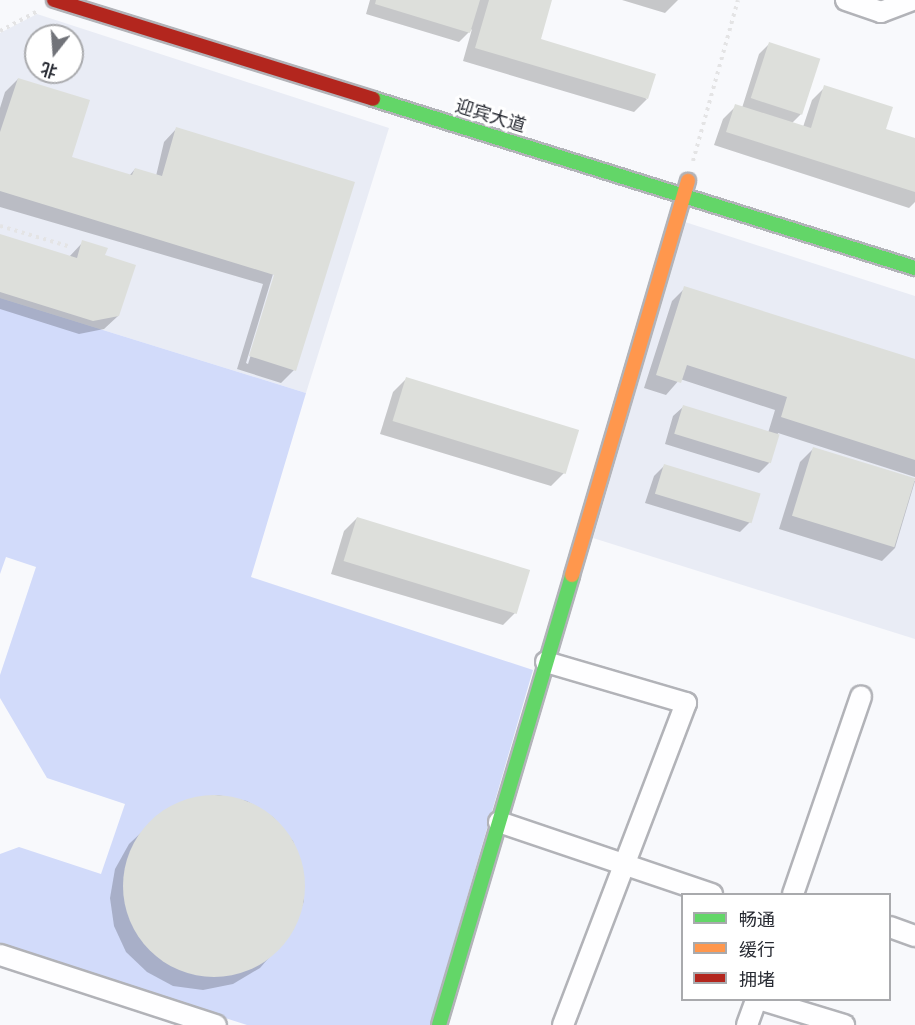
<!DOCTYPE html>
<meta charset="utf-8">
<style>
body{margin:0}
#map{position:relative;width:915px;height:1025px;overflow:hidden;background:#f8f9fc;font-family:"Alegreya Sans","Noto Sans SC",sans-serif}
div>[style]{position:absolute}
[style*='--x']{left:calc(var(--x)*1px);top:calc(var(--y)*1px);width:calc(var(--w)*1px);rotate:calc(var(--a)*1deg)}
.built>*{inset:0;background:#e9ecf5}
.green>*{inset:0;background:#d2dbfa}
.shadow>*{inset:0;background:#0003}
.building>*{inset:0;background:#dddfdb;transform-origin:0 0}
.round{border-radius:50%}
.path>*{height:4px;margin-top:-2px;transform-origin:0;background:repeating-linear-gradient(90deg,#e4e4e5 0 3px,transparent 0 7.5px)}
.roads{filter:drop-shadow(2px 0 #b2b3b8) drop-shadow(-2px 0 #b2b3b8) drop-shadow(0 2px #b2b3b8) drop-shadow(0 -2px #b2b3b8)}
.street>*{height:20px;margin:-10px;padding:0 10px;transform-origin:10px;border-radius:10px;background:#fefeff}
.fast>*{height:14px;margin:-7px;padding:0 7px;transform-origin:7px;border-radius:7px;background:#63d668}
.slow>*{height:14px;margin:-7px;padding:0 7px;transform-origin:7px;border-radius:7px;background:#ff974d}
.jam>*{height:14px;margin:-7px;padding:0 7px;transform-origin:7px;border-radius:7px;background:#b3261e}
span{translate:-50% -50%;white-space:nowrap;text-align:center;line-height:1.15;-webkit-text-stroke:6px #fff;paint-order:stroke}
.street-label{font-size:18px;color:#282b33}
.legend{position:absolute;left:681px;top:893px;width:210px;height:108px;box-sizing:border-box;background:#fff;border:2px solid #a9aaad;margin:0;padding:8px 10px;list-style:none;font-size:18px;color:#282b33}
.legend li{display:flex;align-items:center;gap:12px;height:30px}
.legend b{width:30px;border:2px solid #a9aaad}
.north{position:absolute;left:24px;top:24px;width:60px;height:60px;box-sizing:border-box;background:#fff;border:2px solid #a9aaad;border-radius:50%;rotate:197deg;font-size:16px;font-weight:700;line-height:24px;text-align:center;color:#282b33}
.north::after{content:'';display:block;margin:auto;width:21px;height:27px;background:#717379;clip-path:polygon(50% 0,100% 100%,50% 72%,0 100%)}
</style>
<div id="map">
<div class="built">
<i style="clip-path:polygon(evenodd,37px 14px,389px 128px,306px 393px,0 298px,0 33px,37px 14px,36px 36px,72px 36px,72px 72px,36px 72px,36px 36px)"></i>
<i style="clip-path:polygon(685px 222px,915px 296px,915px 639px,593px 538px)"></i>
</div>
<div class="green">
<i style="clip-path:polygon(0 298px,306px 393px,251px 577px,533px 670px,430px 1025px,247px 1025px,0 946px,0 854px,19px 847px,101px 874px,125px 804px,47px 778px,0 698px,0 675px,36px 567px,6px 557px,0 574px)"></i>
</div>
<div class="shadow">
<i style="clip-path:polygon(370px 0,551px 0,539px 40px,647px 99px,634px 112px,463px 61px,472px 29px,459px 42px,366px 14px)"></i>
<i style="clip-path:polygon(622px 0,678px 0,665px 13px)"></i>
<i style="clip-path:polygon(769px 44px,801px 114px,792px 123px,803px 127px,812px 100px,825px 87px,884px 130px,915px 140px,915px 202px,909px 208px,714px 145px,723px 119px,736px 106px,742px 108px,759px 54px)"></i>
<i style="clip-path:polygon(evenodd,18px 79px,71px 158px,129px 176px,135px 169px,156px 176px,164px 142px,177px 128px,353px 183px,294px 370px,281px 383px,237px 369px,263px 284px,0 207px,0 108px,5px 92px,18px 79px,278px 270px,248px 364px,246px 363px,273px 274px,278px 270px)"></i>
<i style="clip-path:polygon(0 236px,69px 257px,83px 242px,118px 316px,104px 329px,79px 334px,0 309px)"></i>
<i style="clip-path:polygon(685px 288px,915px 361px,915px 477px,778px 433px,769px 463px,759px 473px,665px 444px,673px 416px,683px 407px,768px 433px,775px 410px,680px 379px,666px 395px,644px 388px,672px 301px)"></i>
<i style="clip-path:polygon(406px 379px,564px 473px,551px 486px,380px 434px,393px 392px)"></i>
<i style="clip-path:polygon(813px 449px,915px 481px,895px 548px,882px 561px,779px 529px,800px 462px)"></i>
<i style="clip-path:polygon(664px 466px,750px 522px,740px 532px,645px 503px,654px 476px)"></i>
<i style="clip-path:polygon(357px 518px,516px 612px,503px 625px,331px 574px,344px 531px)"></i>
<i style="clip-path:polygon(218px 795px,247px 801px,273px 817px,293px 841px,303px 870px,304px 901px,293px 930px,260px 968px,233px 984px,203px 990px,173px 986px,147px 972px,126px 952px,114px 926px,110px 898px,115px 869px,129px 844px,164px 811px,190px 799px)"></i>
</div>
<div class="building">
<i style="clip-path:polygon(376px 0,480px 0,470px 33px,375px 4px)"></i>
<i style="clip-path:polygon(489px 0,552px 0,541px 39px,656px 74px,648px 99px,475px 48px)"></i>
<i style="left:769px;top:42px;width:54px;height:59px;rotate:18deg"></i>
<i style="clip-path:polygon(18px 78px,90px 100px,72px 157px,132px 175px,135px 168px,162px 176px,176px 127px,355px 182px,296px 371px,249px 356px,274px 275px,0 191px,0 132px)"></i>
<i style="clip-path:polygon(824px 85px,893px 107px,886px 129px,915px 138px,915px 192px,726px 132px,735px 104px,811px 128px)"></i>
<i style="clip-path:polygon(0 234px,77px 258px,82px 240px,108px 248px,105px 255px,136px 265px,119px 316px,93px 321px,0 292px)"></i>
<i style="clip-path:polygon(684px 286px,915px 359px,915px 460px,781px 417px,787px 397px,687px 365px,681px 383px,656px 375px)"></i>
<i style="left:406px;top:377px;width:181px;height:46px;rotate:17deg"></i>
<i style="left:683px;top:405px;width:101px;height:30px;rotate:17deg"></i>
<i style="left:813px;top:447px;width:107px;height:72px;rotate:17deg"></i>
<i style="left:664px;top:464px;width:101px;height:31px;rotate:17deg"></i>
<i style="left:357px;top:517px;width:181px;height:46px;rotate:17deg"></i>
<i class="round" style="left:123px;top:795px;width:182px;height:182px"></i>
</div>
<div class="path">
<i style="--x:0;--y:31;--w:41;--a:-27.8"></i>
<i style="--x:693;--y:161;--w:167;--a:-74.4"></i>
<i style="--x:0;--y:226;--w:74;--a:16.5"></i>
</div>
<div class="roads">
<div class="street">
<i style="--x:846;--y:0;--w:37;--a:19"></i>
<i style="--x:881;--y:12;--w:34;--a:-21"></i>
<i style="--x:546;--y:662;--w:146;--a:16.3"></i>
<i style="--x:686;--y:703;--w:345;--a:110.9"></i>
<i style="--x:499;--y:822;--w:225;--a:18.7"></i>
<i style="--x:793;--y:894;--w:209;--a:-71"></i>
<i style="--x:890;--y:927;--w:27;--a:20"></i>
<i style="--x:0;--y:955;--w:227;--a:18"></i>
<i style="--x:762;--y:1000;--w:86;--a:17"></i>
<i style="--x:747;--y:1025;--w:27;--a:-70"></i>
</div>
<div class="fast">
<i style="--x:373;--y:99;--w:568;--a:17.32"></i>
<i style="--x:439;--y:1025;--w:469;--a:-73.5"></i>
</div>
<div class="slow">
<i style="--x:572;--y:575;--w:411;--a:-73.6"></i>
</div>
<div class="jam">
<i style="--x:54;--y:0;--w:334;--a:17.2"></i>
</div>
</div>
<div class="street-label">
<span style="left:490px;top:117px;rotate:17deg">迎宾大道</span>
</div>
<ul class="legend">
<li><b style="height:8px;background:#63d668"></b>畅通</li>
<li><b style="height:8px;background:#ff974d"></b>缓行</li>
<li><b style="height:8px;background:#b3261e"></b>拥堵</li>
</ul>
<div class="north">北</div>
</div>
